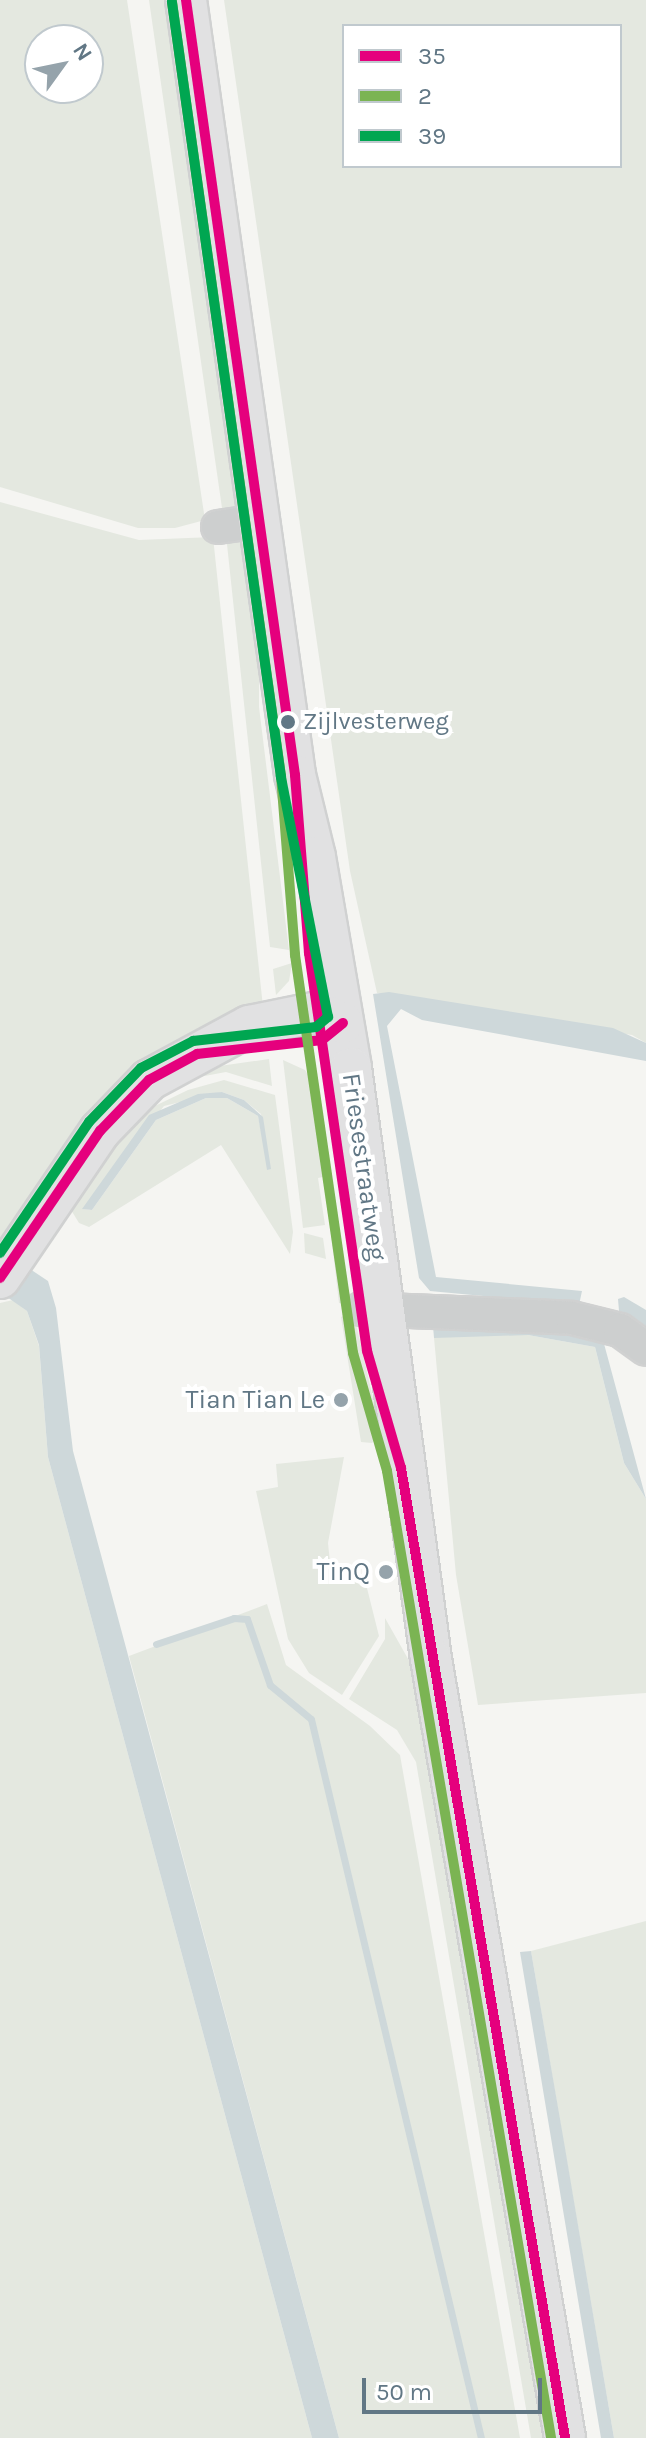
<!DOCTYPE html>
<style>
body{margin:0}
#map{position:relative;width:646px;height:2438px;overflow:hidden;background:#f5f5f2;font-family:Karla,sans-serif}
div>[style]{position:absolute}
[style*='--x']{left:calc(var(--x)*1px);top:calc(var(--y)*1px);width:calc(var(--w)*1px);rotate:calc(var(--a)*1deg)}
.green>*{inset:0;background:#e4e8e0}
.water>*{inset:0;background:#ced8da}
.stream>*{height:7px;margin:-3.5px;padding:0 3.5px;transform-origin:3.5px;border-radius:3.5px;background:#ced8da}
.roads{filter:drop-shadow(2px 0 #d0d1d1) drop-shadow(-2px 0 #d0d1d1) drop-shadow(0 2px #d0d1d1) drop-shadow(0 -2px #d0d1d1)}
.minor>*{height:32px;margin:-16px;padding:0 16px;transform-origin:16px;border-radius:16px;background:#cdcfcf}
.major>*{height:40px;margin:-20px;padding:0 20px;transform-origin:20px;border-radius:20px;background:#e1e1e2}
.bus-1>*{height:10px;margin:-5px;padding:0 5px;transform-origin:5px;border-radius:5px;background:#e5007d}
.bus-2>*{height:10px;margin:-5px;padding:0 5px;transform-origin:5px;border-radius:5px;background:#7bb453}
.bus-3>*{height:10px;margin:-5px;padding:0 5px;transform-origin:5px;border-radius:5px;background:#00a651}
.dots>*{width:22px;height:22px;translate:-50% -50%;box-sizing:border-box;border:4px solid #fff;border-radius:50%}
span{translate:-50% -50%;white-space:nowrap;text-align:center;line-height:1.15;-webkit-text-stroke:8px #fff;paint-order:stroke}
.bus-label{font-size:24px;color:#617785}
.left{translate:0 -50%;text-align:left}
.street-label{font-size:26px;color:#617785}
.poi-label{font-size:26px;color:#617785}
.right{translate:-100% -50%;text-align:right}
.legend{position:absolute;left:342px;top:24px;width:280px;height:144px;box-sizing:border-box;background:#fff;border:2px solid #c0c9ce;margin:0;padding:10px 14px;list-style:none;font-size:24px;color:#617785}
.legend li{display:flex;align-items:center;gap:16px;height:40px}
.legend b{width:40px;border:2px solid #c0c9ce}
.north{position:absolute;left:24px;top:24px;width:80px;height:80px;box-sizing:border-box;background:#fff;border:2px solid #c0c9ce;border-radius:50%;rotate:57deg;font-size:22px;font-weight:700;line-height:32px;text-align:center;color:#617785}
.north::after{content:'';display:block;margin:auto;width:28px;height:36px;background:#95a3ab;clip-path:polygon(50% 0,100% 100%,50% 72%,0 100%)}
.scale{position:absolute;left:362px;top:2378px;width:180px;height:36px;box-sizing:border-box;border:4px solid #617785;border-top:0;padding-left:10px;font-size:24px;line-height:28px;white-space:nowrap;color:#617785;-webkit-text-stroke:6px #fff;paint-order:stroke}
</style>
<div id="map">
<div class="green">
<i style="clip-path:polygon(evenodd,0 0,127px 0,205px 520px,175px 528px,138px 528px,0 487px,0 0,40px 40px,88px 40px,88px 88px,40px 88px,40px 40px)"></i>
<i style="clip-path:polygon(149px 0,171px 0,238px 510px,223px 515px)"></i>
<i style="clip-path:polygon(evenodd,224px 0,646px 0,646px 1043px,632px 1035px,377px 993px,350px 871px,224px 0,344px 26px,620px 26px,620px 166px,344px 166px,344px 26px)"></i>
<i style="clip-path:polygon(0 502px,139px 540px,213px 537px,263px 1007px,239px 1018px,0 1247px)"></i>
<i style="clip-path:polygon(226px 535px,242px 537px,259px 637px,259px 707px,289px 950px,270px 947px)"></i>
<i style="clip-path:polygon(292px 963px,289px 981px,276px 995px,273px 969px)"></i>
<i style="clip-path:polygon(269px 1059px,272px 1086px,226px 1072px,183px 1080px,199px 1069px)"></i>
<i style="clip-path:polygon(283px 1060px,305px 1070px,319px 1091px,323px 1177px,318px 1178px,325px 1225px,303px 1228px)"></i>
<i style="clip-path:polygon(evenodd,224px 1080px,275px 1095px,293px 1232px,290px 1254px,221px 1145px,89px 1227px,79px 1223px,68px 1205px,130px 1118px,188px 1090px,224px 1080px,222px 1092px,244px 1100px,261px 1114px,269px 1170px,258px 1116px,227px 1098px,206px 1098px,156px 1120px,92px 1210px,83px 1209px,164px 1106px,222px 1092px)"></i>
<i style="clip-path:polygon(330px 1225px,343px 1265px,352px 1305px,339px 1303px)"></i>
<i style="clip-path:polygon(304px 1233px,323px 1238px,326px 1259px,305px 1253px)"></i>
<i style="clip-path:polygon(13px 1300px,27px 1311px,39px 1346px,48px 1457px,312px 2438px,0 2438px,0 1303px)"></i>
<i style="clip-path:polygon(353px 1311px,381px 1433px,372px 1443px,361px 1442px,341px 1317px)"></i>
<i style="clip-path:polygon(443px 1334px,528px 1335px,595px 1347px,624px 1463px,646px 1499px,646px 1693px,478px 1705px,456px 1575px,434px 1338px)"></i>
<i style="clip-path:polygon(344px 1457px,328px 1543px,332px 1582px,349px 1578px,367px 1588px,379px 1636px,342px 1695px,309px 1673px,288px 1639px,256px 1491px,278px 1487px,276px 1464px)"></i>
<i style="clip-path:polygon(267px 1604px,286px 1665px,370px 1726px,400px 1755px,520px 2438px,339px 2438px,129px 1656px)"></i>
<i style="clip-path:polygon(385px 1618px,425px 1689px,554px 2438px,531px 2438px,416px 1762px,397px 1730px,349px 1699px,385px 1639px)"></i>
<i style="clip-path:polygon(646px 1921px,646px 2438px,614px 2438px,531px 1951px)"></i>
</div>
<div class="water">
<i style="clip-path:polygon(389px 992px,613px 1028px,646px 1043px,646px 1061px,422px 1020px,401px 1009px,387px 1026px,436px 1277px,582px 1291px,579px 1305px,430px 1291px,419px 1278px,373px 994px)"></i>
<i style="clip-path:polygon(222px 1092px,244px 1100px,263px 1117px,271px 1169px,267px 1170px,258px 1116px,227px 1098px,206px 1098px,156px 1120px,92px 1210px,82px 1209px,149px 1115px,198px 1094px)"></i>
<i style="clip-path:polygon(0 1249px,48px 1281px,56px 1308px,73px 1451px,339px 2438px,312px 2438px,48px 1457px,39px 1345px,27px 1311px,0 1292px)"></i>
<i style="clip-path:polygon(624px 1297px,646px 1310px,646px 1329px,619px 1311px,618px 1299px)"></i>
<i style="clip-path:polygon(433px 1326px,557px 1330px,603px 1340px,646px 1499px,624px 1463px,595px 1347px,528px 1335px,434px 1338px)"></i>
<i style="clip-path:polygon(531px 1951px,564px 2142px,614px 2438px,601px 2438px,520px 1952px)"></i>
</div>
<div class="stream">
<i style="--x:156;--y:1644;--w:82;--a:-18.4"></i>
<i style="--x:234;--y:1618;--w:13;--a:4"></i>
<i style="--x:247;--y:1619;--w:70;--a:70.8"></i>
<i style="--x:270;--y:1685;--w:53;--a:39.7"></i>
<i style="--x:311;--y:1719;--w:739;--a:76.7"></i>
</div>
<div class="roads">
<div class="minor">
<i style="--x:218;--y:527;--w:41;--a:-8.3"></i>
<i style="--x:361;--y:1309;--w:211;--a:2.4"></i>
<i style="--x:572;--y:1318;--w:49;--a:14"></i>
<i style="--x:620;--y:1330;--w:32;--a:36"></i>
</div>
<div class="major">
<i style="--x:186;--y:0;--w:783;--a:81.99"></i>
<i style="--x:295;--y:775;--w:84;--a:76.3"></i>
<i style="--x:315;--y:857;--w:214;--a:80.3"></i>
<i style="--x:351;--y:1068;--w:596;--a:82.29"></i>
<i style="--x:431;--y:1659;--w:790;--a:80.24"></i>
<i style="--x:0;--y:1278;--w:178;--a:-55.8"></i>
<i style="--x:100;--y:1131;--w:71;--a:-46.1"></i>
<i style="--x:149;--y:1080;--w:114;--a:-28.4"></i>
<i style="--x:249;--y:1026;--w:70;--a:-11.5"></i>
<i style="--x:318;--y:1012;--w:27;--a:24"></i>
</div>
</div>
<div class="bus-1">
<i style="--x:186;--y:0;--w:783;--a:81.99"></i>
<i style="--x:295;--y:775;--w:179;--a:85.5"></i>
<i style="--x:309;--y:953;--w:402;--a:81.7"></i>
<i style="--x:367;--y:1351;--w:122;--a:73.8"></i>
<i style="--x:401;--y:1468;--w:984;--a:80.4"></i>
<i style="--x:0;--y:1278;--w:178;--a:-55.8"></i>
<i style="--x:100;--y:1131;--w:71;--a:-46.1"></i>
<i style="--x:149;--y:1080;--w:55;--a:-28.4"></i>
<i style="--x:197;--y:1054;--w:126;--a:-6.4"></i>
<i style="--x:322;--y:1040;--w:27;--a:-39"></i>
</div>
<div class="bus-2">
<i style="--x:172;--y:2;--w:782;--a:81.98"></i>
<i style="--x:281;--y:776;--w:180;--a:85.5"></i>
<i style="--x:295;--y:955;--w:402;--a:81.7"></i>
<i style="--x:353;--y:1353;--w:123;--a:73.9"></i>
<i style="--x:387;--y:1471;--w:981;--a:80.37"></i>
</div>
<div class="bus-3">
<i style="--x:0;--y:1253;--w:158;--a:-55.8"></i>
<i style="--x:89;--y:1122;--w:75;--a:-46.1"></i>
<i style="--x:141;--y:1068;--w:59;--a:-27.4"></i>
<i style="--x:193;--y:1041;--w:124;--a:-6.5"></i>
<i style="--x:316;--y:1027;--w:16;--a:-40"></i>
<i style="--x:328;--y:1017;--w:245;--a:-101.1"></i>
<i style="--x:281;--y:777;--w:783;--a:-98.01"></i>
</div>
<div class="dots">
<i style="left:288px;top:722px;background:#617785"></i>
<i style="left:341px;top:1400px;background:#95a3ab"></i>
<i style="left:386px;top:1572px;background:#95a3ab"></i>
</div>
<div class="bus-label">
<span class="left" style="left:303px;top:722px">Zijlvesterweg</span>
</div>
<div class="street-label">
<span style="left:364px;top:1167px;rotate:82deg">Friesestraatweg</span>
</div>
<div class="poi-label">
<span class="right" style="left:325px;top:1400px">Tian Tian Le</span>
<span class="right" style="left:370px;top:1572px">TinQ</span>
</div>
<ul class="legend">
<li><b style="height:10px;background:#e5007d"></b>35</li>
<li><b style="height:10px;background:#7bb453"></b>2</li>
<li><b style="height:10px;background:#00a651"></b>39</li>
</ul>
<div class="north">N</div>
<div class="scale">50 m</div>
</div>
